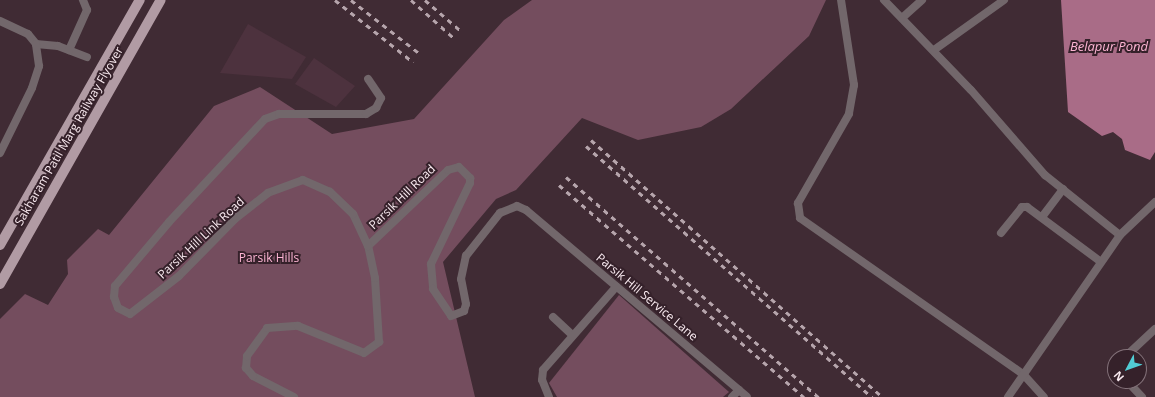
<!DOCTYPE html>
<style>
body{margin:0}
#map{position:relative;width:1155px;height:397px;overflow:hidden;background:#402b34;font-family:"Open Sans",sans-serif}
div>[style]{position:absolute}
[style*='--x']{left:calc(var(--x)*1px);top:calc(var(--y)*1px);width:calc(var(--w)*1px);rotate:calc(var(--a)*1deg)}
.built>*{inset:0;background:#4d323e}
.green>*{inset:0;background:#744d5e}
.water>*{inset:0;background:#a96c87}
.street>*{height:8px;margin:-4px;padding:0 4px;transform-origin:4px;border-radius:4px;background:#72676b}
.primary>*{height:10px;margin:-5px;padding:0 5px;transform-origin:5px;border-radius:5px;background:#b19ba4}
.rail>*{height:3px;margin-top:-1.5px;transform-origin:0;background:repeating-linear-gradient(90deg,#b6a5ac 0 5px,transparent 0 10px)}
span{translate:-50% -50%;white-space:nowrap;text-align:center;line-height:1.15;-webkit-text-stroke:4px #35212a;paint-order:stroke}
.street-label{font-size:12px;color:#faebf1}
.park-label{font-size:12px;color:#fdb5d4}
.water-label{font-size:13px;color:#fdb4d3;font-style:italic}
.north{position:absolute;left:1107px;top:349px;width:40px;height:40px;box-sizing:border-box;background:#35212a;border:1px solid #84727a;border-radius:50%;rotate:229deg;font-size:11px;font-weight:700;line-height:16px;text-align:center;color:#faebf1}
.north::after{content:'';display:block;margin:auto;width:14px;height:18px;background:#51ccd4;clip-path:polygon(50% 0,100% 100%,50% 72%,0 100%)}
</style>
<div id="map">
<div class="built">
<i style="clip-path:polygon(248px 24px,306px 57px,292px 79px,220px 73px)"></i>
<i style="clip-path:polygon(314px 58px,355px 86px,336px 107px,295px 84px)"></i>
</div>
<div class="green">
<i style="clip-path:polygon(532px 0,826px 0,809px 36px,731px 109px,701px 127px,638px 140px,582px 118px,516px 190px,496px 199px,443px 262px,475px 397px,0 397px,0 319px,25px 294px,48px 305px,68px 274px,67px 260px,98px 229px,109px 235px,214px 106px,260px 87px,332px 134px,414px 119px,504px 20px)"></i>
<i style="clip-path:polygon(619px 295px,729px 392px,723px 397px,557px 397px,549px 383px)"></i>
</div>
<div class="water">
<i style="clip-path:polygon(1061px 0,1155px 0,1155px 152px,1150px 160px,1125px 150px,1122px 139px,1113px 132px,1102px 136px,1068px 112px)"></i>
</div>
<div class="street">
<i style="--x:841;--y:0;--w:86;--a:81.3"></i>
<i style="--x:854;--y:85;--w:29;--a:100"></i>
<i style="--x:849;--y:114;--w:103;--a:119.8"></i>
<i style="--x:798;--y:203;--w:15;--a:82"></i>
<i style="--x:800;--y:218;--w:272;--a:35"></i>
<i style="--x:1023;--y:374;--w:31;--a:48"></i>
<i style="--x:884;--y:0;--w:125;--a:46"></i>
<i style="--x:971;--y:90;--w:113;--a:49"></i>
<i style="--x:1045;--y:175;--w:96;--a:38.7"></i>
<i style="--x:902;--y:18;--w:27;--a:-42"></i>
<i style="--x:0;--y:21;--w:31;--a:25"></i>
<i style="--x:28;--y:34;--w:13;--a:51"></i>
<i style="--x:36;--y:44;--w:22;--a:5"></i>
<i style="--x:58;--y:46;--w:31;--a:21"></i>
<i style="--x:69;--y:50;--w:44;--a:-65.8"></i>
<i style="--x:87;--y:10;--w:11;--a:-112"></i>
<i style="--x:934;--y:50;--w:86;--a:-35.5"></i>
<i style="--x:0;--y:153;--w:72;--a:-63.8"></i>
<i style="--x:32;--y:88;--w:23;--a:-72"></i>
<i style="--x:39;--y:66;--w:22;--a:-98"></i>
<i style="--x:1042;--y:217;--w:35;--a:-53"></i>
<i style="--x:1001;--y:233;--w:33;--a:-51"></i>
<i style="--x:1022;--y:207;--w:5;--a:0"></i>
<i style="--x:1027;--y:207;--w:92;--a:36.6"></i>
<i style="--x:368;--y:246;--w:110;--a:-43.5"></i>
<i style="--x:448;--y:170;--w:11;--a:-15"></i>
<i style="--x:459;--y:167;--w:16;--a:45"></i>
<i style="--x:470;--y:178;--w:5;--a:90"></i>
<i style="--x:470;--y:183;--w:90;--a:115.7"></i>
<i style="--x:431;--y:264;--w:25;--a:85"></i>
<i style="--x:433;--y:289;--w:32;--a:56"></i>
<i style="--x:451;--y:316;--w:14;--a:-21"></i>
<i style="--x:464;--y:311;--w:7;--a:-74"></i>
<i style="--x:466;--y:304;--w:25;--a:-101"></i>
<i style="--x:461;--y:279;--w:24;--a:-78"></i>
<i style="--x:466;--y:256;--w:55;--a:-51.7"></i>
<i style="--x:500;--y:213;--w:18;--a:-22"></i>
<i style="--x:517;--y:206;--w:10;--a:24"></i>
<i style="--x:526;--y:210;--w:289;--a:40.2"></i>
<i style="--x:553;--y:317;--w:26;--a:43"></i>
<i style="--x:1125;--y:357;--w:41;--a:-43"></i>
<i style="--x:1127;--y:381;--w:22;--a:47"></i>
<i style="--x:294;--y:397;--w:46;--a:-152.9"></i>
<i style="--x:253;--y:376;--w:11;--a:-131"></i>
<i style="--x:246;--y:368;--w:12;--a:-85"></i>
<i style="--x:247;--y:356;--w:34;--a:-54"></i>
<i style="--x:267;--y:328;--w:31;--a:-4"></i>
<i style="--x:298;--y:326;--w:71;--a:22.2"></i>
<i style="--x:364;--y:353;--w:19;--a:-36"></i>
<i style="--x:379;--y:342;--w:64;--a:-93.6"></i>
<i style="--x:375;--y:278;--w:33;--a:-102"></i>
<i style="--x:368;--y:246;--w:35;--a:-115"></i>
<i style="--x:353;--y:214;--w:32;--a:-136"></i>
<i style="--x:330;--y:192;--w:30;--a:-156"></i>
<i style="--x:303;--y:180;--w:37;--a:160"></i>
<i style="--x:268;--y:193;--w:42;--a:141.8"></i>
<i style="--x:235;--y:219;--w:80;--a:134.5"></i>
<i style="--x:179;--y:276;--w:62;--a:142.2"></i>
<i style="--x:130;--y:314;--w:13;--a:-153"></i>
<i style="--x:118;--y:308;--w:12;--a:-110"></i>
<i style="--x:114;--y:297;--w:11;--a:-85"></i>
<i style="--x:115;--y:286;--w:84;--a:-49.8"></i>
<i style="--x:169;--y:222;--w:141;--a:-47"></i>
<i style="--x:265;--y:119;--w:15;--a:-20"></i>
<i style="--x:279;--y:114;--w:87;--a:0"></i>
<i style="--x:366;--y:114;--w:12;--a:-31"></i>
<i style="--x:376;--y:108;--w:11;--a:-63"></i>
<i style="--x:381;--y:98;--w:23;--a:-124"></i>
<i style="--x:549;--y:397;--w:18;--a:-112"></i>
<i style="--x:542;--y:380;--w:10;--a:-84"></i>
<i style="--x:543;--y:370;--w:111;--a:-48.7"></i>
<i style="--x:732;--y:397;--w:10;--a:-45"></i>
<i style="--x:1008;--y:397;--w:197;--a:-55.3"></i>
<i style="--x:1120;--y:235;--w:48;--a:-43.3"></i>
</div>
<div class="primary">
<i style="--x:0;--y:245;--w:282;--a:-60.3"></i>
<i style="--x:0;--y:284;--w:326;--a:-60.5"></i>
</div>
<div class="rail">
<i style="--x:335;--y:0;--w:100;--a:38.5"></i>
<i style="--x:351;--y:0;--w:88;--a:38"></i>
<i style="--x:411;--y:0;--w:57;--a:41.5"></i>
<i style="--x:425;--y:0;--w:48;--a:40.7"></i>
<i style="--x:591;--y:140;--w:389;--a:41.4"></i>
<i style="--x:586;--y:146;--w:381;--a:41.3"></i>
<i style="--x:566;--y:177;--w:335;--a:41.1"></i>
<i style="--x:559;--y:185;--w:324;--a:40.9"></i>
</div>
<div class="street-label">
<span style="left:69px;top:136px;rotate:-60deg">Sakharam Patil Marg Railway Flyover</span>
<span style="left:402px;top:197px;rotate:-44deg">Parsik Hill Road</span>
<span style="left:201px;top:238px;rotate:-43deg">Parsik Hill Link Road</span>
<span style="left:647px;top:297px;rotate:40deg">Parsik Hill Service Lane</span>
</div>
<div class="park-label">
<span style="left:269px;top:258px">Parsik Hills</span>
</div>
<div class="water-label">
<span style="left:1109px;top:46px">Belapur Pond</span>
</div>
<div class="north">N</div>
</div>
